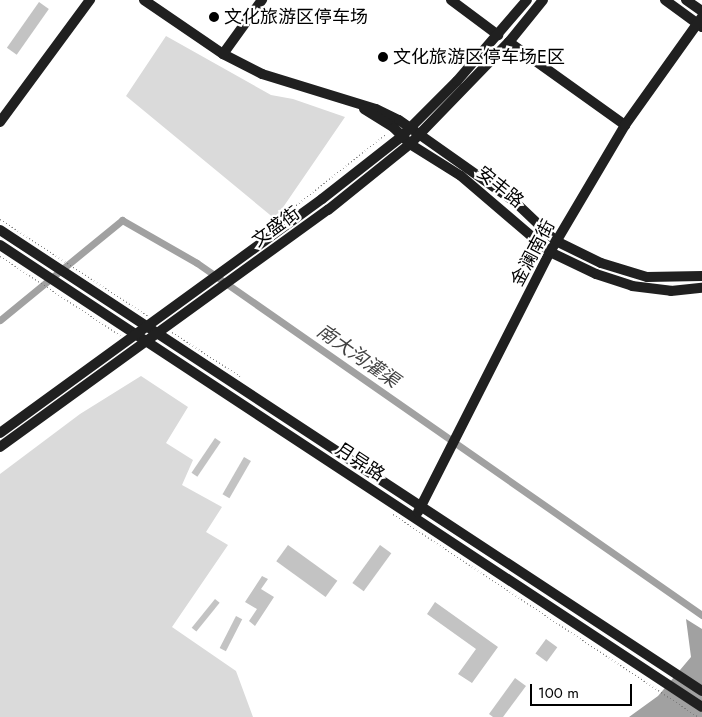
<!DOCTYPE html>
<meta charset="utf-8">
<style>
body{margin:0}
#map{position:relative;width:702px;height:717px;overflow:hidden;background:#fff;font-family:Jost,"Noto Sans SC",sans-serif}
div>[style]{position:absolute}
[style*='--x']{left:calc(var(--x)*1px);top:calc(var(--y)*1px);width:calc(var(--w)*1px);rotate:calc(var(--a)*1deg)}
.green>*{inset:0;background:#dadada}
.water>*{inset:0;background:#a1a1a1}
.canal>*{height:7px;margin:-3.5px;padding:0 3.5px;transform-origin:3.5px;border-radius:3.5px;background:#a1a1a1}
.building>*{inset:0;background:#c3c3c3;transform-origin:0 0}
.path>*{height:1px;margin-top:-0.5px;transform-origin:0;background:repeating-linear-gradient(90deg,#757575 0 1px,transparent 0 3.5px)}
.secondary>*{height:10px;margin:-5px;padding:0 5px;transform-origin:5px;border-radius:5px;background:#202020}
.dots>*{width:14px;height:14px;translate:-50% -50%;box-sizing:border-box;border:2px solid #fff;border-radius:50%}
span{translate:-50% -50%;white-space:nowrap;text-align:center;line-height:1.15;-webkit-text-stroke:4.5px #fff;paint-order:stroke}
.poi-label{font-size:18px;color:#000}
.left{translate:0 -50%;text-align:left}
.street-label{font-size:18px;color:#000}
.water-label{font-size:19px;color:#424242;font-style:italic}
.scale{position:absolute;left:530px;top:684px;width:102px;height:22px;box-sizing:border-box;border:2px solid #000;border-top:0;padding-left:6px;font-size:15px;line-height:18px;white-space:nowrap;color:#000;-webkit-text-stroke:4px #fff;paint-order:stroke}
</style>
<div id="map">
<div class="green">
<i style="clip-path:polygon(166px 36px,271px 95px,293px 99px,345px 117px,275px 219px,126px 96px)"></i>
<i style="clip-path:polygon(141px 376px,188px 407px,166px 443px,193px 460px,182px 485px,222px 507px,206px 532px,228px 545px,172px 627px,236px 671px,253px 717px,0 717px,0 474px,80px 414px)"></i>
</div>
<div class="water">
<i style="clip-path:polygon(686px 619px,702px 629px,702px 717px,629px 717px,658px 696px,691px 657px)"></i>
</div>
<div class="canal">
<i style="--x:0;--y:320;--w:158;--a:-39.3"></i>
<i style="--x:122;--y:220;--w:86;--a:29.8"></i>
<i style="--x:197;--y:263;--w:616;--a:34.88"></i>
</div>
<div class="building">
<i style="left:39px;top:2px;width:12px;height:56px;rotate:35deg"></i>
<i style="left:215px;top:438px;width:7px;height:42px;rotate:34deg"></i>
<i style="left:244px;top:457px;width:8px;height:43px;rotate:30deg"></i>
<i style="left:288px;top:545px;width:61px;height:20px;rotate:36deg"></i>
<i style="left:380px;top:545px;width:14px;height:47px;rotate:36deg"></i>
<i style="clip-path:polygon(262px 576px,268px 579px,261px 589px,274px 597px,255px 626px,249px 621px,257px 609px,245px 602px)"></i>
<i style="left:215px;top:599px;width:6px;height:37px;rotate:39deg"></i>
<i style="clip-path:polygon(435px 602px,498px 647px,472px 683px,458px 674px,476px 649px,427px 614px)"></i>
<i style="left:236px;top:616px;width:7px;height:36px;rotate:27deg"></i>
<i style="left:546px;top:639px;width:14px;height:18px;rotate:36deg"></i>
<i style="clip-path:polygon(515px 678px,526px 686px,503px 717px,493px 717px,489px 714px)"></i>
</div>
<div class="path">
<i style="--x:0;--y:219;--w:177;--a:33.2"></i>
<i style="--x:266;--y:229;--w:153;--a:-38.4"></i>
<i style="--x:0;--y:256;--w:144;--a:33.4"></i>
<i style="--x:172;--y:332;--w:81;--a:32.9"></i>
<i style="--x:393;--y:514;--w:366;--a:33.6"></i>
</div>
<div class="secondary">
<i style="--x:144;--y:0;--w:96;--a:34.4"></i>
<i style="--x:223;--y:54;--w:44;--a:27.1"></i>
<i style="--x:262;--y:74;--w:119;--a:17.1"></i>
<i style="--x:376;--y:109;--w:25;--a:26"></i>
<i style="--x:399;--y:120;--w:141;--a:35.2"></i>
<i style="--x:514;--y:201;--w:58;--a:43.6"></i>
<i style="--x:556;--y:241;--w:50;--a:26.1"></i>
<i style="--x:601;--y:263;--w:48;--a:16.9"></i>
<i style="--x:647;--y:277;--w:55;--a:-1"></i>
<i style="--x:451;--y:0;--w:59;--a:36.7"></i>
<i style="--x:665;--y:0;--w:46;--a:36.1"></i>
<i style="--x:686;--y:0;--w:19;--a:35"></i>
<i style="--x:509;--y:42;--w:143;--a:35.6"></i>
<i style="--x:223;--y:54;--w:67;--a:-54.2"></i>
<i style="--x:364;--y:109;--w:36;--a:32"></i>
<i style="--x:394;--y:128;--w:23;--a:45"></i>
<i style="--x:410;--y:144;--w:60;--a:32.1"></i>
<i style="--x:461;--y:176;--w:117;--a:40.5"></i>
<i style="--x:550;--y:252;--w:51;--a:25.6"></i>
<i style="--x:596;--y:274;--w:38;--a:18"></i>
<i style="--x:632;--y:286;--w:39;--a:7"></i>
<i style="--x:671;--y:291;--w:31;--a:-6"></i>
<i style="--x:0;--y:122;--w:152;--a:-53.6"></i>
<i style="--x:0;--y:230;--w:840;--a:33.29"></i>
<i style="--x:0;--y:245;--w:840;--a:33.35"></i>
<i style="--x:0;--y:433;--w:398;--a:-36"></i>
<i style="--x:322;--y:199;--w:100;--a:-38.1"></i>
<i style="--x:401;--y:137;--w:79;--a:-45"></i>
<i style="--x:457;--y:81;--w:107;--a:-49.2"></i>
<i style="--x:0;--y:447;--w:405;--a:-35.9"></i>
<i style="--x:328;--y:210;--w:105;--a:-38.8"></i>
<i style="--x:410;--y:144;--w:142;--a:-45.9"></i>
<i style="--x:509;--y:42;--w:54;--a:-51"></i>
<i style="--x:418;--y:512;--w:292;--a:-63.1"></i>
<i style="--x:550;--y:252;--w:147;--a:-59.4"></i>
<i style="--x:625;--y:125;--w:133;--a:-54.5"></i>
</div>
<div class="dots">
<i style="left:214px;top:17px;background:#000"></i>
<i style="left:383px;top:57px;background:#000"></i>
</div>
<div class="poi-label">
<span class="left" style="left:224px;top:17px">文化旅游区停车场</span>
<span class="left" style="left:393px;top:57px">文化旅游区停车场E区</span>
</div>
<div class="street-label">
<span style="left:500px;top:187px;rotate:39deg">安丰路</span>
<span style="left:276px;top:227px;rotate:-36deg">文盛街</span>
<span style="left:533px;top:253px;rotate:-62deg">金澜南街</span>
<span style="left:360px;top:462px;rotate:33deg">月异路</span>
</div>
<div class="water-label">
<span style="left:358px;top:356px;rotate:35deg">南大沟灌渠</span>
</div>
<div class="scale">100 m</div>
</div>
